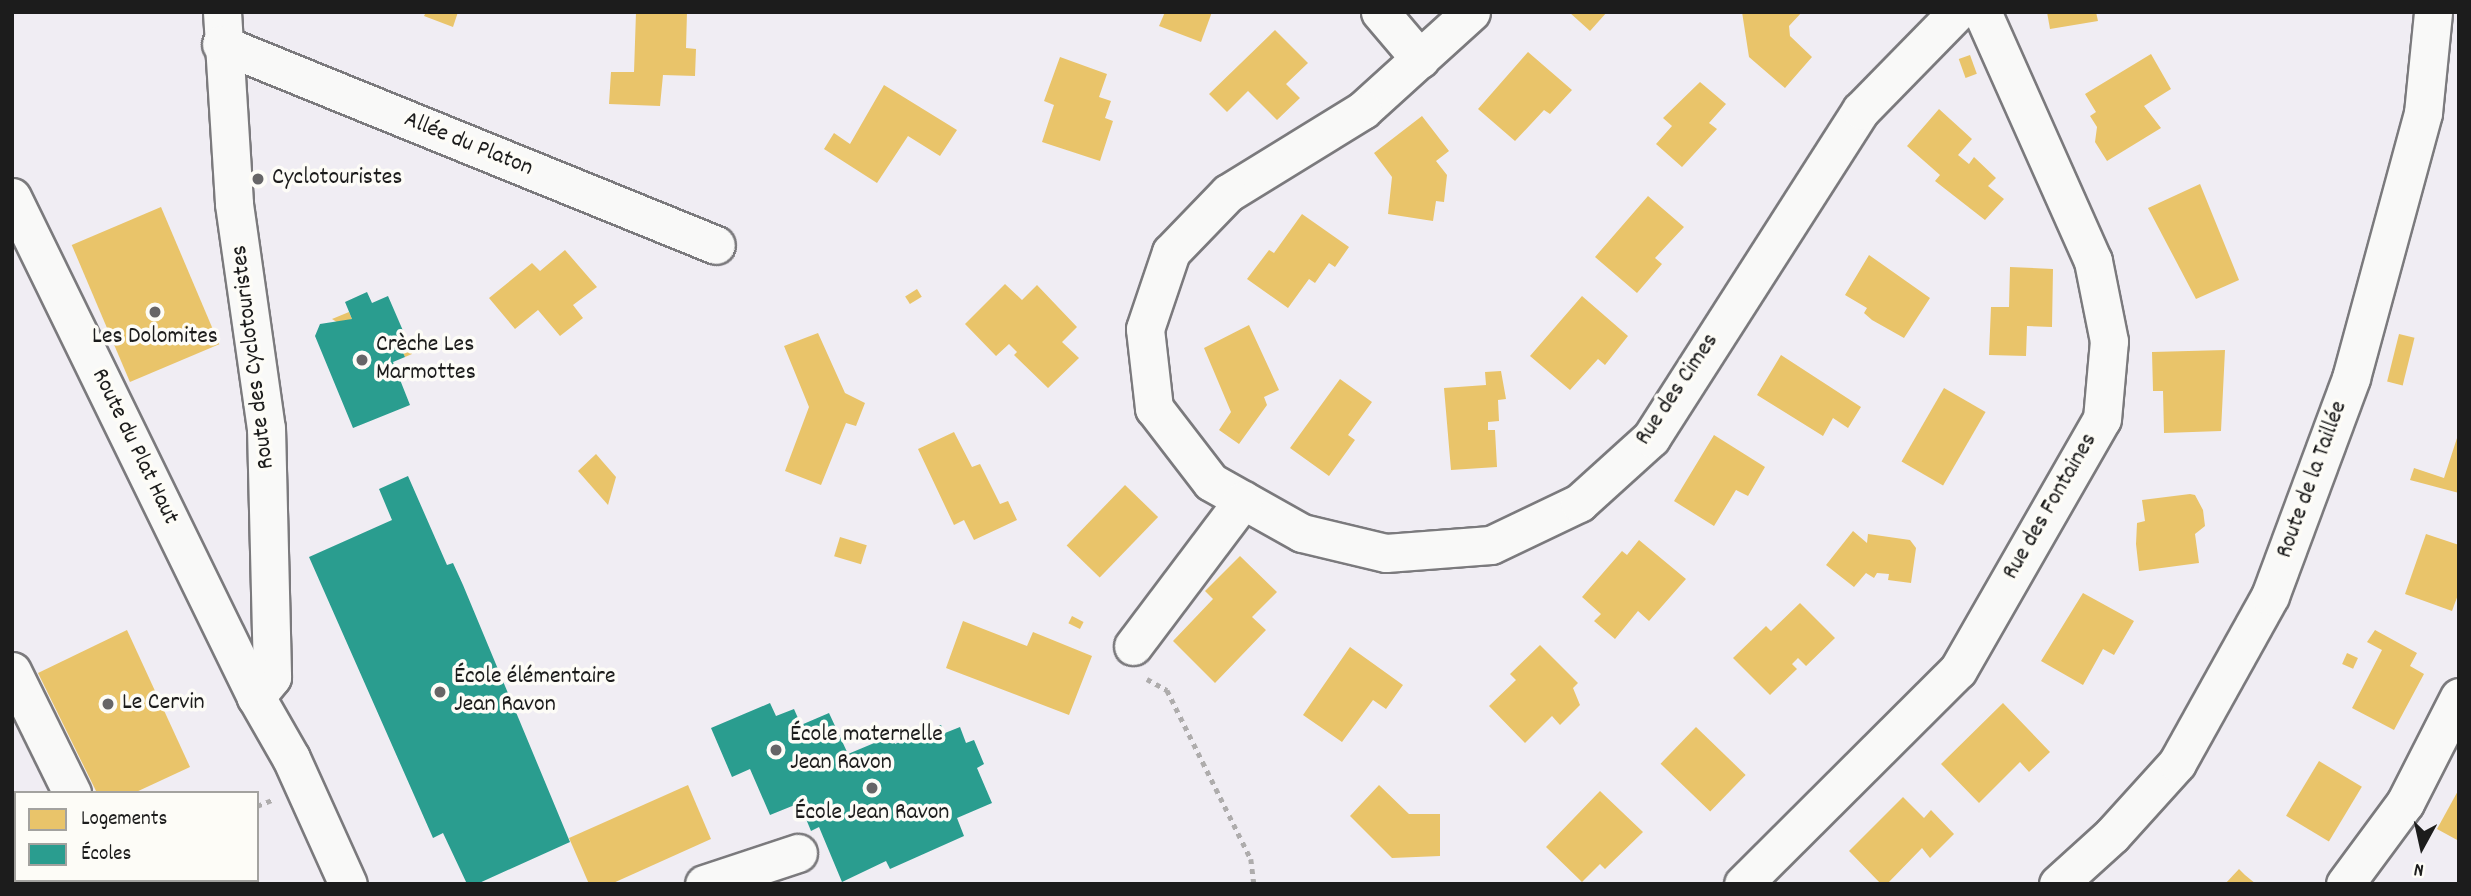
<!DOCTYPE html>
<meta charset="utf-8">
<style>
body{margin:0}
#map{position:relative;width:2471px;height:896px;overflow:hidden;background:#f0edf3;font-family:Dekko,sans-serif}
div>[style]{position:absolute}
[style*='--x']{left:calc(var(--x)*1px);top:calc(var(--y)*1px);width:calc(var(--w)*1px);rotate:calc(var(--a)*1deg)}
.homes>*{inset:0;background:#e9c46a;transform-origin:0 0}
.schools>*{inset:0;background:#2a9d8f}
.path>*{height:4.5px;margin-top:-2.25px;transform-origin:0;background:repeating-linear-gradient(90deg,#aeacac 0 5px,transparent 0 10px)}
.roads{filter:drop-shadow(2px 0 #7b7a7d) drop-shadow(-2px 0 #7b7a7d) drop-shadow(0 2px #7b7a7d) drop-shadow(0 -2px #7b7a7d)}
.minor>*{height:37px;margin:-18.5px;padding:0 18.5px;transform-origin:18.5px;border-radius:18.5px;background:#f9f9f8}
.dots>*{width:19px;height:19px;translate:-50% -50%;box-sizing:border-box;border:4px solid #fdfcf7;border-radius:50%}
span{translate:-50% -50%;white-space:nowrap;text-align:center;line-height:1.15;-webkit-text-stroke:7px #fdfcf7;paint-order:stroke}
.street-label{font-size:24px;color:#1c1c1c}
.poi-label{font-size:24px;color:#1c1c1c}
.left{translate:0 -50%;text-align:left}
.frame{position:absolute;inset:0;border:14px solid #1c1c1c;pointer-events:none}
.legend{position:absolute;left:14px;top:791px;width:245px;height:91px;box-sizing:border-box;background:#fdfcf7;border:2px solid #a3a29f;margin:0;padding:9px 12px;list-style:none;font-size:21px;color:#1c1c1c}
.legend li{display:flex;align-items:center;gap:14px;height:35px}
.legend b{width:35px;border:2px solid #a3a29f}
.north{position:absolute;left:2387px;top:812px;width:70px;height:70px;-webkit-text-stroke:5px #fdfcf7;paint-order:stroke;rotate:188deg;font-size:19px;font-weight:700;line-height:28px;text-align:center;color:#1c1c1c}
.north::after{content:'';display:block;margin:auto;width:24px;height:32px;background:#1c1c1c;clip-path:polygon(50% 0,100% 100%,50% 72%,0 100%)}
</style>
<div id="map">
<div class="homes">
<i style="clip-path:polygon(426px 12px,458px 12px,453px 27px,424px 16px)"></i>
<i style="clip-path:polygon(636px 12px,687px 12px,686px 48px,696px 49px,695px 76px,663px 75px,660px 106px,609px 104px,611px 72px,634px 72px)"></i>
<i style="clip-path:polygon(1165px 12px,1212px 12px,1201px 42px,1159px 26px)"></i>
<i style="clip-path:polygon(1569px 12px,1607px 12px,1590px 31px)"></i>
<i style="clip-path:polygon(1742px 12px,1802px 12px,1789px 26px,1790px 36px,1812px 57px,1785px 88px,1749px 57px)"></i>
<i style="clip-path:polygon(2047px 12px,2096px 12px,2098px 21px,2050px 29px)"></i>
<i style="clip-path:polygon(1275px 30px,1308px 63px,1286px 84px,1300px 98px,1277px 120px,1248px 91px,1227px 112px,1209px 94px)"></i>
<i style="clip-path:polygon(1528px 52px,1572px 90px,1550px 114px,1544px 110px,1515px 141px,1478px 109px)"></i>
<i style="clip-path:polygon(2151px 54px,2171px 89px,2144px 106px,2161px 128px,2107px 161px,2095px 142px,2097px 127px,2090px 116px,2096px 112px,2085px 94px)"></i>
<i style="left:1970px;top:55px;width:20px;height:12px;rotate:70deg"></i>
<i style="clip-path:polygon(1060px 57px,1107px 74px,1099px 97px,1111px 101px,1105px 118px,1113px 121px,1100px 161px,1042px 142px,1054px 105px,1044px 101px)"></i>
<i style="clip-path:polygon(1700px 82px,1726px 104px,1709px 123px,1717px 129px,1682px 167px,1656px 144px,1672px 126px,1663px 118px)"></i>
<i style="clip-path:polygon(884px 85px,957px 130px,940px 156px,908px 136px,877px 183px,824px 149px,834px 133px,850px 144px)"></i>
<i style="clip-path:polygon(1939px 109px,1972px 139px,1958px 155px,1969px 164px,1974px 157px,1996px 178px,1988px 186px,2004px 199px,1985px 220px,1935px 181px,1940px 175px,1907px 146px)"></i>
<i style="clip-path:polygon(1422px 116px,1449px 151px,1436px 161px,1447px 175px,1444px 202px,1436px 201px,1433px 221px,1388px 214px,1392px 177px,1374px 153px)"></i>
<i style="clip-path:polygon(2200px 184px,2239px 280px,2196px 299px,2148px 208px)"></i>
<i style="clip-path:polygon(1648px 196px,1684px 227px,1655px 258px,1662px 264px,1637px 293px,1595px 257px)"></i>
<i style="left:161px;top:207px;width:149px;height:97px;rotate:67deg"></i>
<i style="clip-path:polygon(1302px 214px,1349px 247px,1335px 267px,1329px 263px,1315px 283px,1309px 279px,1288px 308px,1247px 279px,1269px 250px,1274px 253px)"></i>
<i style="clip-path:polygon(565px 250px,597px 287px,573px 305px,583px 318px,560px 336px,538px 310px,515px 329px,489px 298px,532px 263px,540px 271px)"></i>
<i style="clip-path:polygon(1869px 255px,1930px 298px,1904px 338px,1872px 320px,1864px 313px,1867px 308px,1845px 295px)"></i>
<i style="clip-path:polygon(2010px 267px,2053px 269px,2052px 327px,2027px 326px,2026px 356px,1989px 355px,1991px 307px,2009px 307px)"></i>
<i style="clip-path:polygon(1005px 284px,1022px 300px,1037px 285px,1077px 327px,1062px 342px,1079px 358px,1048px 388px,1014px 355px,1017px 352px,1009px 344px,996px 356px,965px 324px)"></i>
<i style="left:917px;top:289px;width:9px;height:14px;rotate:58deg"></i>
<i style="clip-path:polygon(1582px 296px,1628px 336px,1605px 365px,1598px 359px,1570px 390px,1530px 356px)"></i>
<i style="clip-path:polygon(349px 312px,352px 319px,340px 324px,332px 319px)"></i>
<i style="clip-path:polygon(1249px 325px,1279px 390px,1264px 397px,1267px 405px,1239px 444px,1219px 430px,1231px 412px,1204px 348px)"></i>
<i style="clip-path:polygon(404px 333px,412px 354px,405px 357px,399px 344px)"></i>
<i style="clip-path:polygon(818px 333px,845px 393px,865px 403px,856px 426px,846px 423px,821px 485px,785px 471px,809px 407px,784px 346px)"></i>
<i style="left:2399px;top:334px;width:16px;height:49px;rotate:14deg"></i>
<i style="clip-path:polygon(2225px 350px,2221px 431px,2164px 433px,2163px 391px,2153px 391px,2152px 352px)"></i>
<i style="clip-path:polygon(1781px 355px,1861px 407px,1848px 428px,1833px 418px,1823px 436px,1757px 395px)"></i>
<i style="clip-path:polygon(1501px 371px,1506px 399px,1498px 400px,1499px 421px,1488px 422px,1488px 430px,1495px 430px,1497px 467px,1451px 470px,1444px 388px,1486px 385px,1485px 372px)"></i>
<i style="clip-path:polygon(1340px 379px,1372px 402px,1348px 435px,1355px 440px,1329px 476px,1290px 448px)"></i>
<i style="left:1944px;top:388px;width:48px;height:85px;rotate:30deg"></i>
<i style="clip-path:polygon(954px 432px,972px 467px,980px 464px,1000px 504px,1008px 501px,1017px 520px,974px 540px,964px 520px,954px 525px,918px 449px)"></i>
<i style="clip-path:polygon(1714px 435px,1765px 467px,1748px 496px,1736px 490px,1714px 526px,1674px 501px)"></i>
<i style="clip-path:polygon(2458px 435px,2459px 493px,2410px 480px,2414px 468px,2444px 478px)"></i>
<i style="clip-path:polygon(596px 454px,616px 477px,608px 505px,578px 471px)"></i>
<i style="left:1125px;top:485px;width:46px;height:84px;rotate:44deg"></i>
<i style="clip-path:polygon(2190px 494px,2195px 495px,2203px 510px,2205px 526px,2195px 534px,2199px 563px,2139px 571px,2136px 544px,2137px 523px,2145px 521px,2142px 500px)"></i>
<i style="clip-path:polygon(1853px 531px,1867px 543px,1868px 534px,1910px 540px,1916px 548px,1911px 583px,1888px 580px,1889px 574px,1877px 573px,1874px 578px,1866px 573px,1854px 587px,1826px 565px)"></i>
<i style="clip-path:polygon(2426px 534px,2459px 545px,2459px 592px,2452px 611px,2405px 594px)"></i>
<i style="left:840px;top:537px;width:28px;height:20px;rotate:17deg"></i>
<i style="clip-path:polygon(1639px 540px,1686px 579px,1649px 621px,1638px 611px,1615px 639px,1594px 621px,1601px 614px,1582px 597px,1622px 551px,1627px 555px)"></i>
<i style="clip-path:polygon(1240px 556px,1277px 592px,1252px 617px,1266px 630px,1215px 683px,1173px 641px,1213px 599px,1205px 591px)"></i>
<i style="clip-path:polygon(2083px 593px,2134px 621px,2114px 655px,2103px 649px,2083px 685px,2041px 661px)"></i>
<i style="clip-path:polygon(1800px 603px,1835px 638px,1806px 666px,1798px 658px,1792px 664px,1797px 669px,1770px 695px,1733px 658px,1766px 626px,1771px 631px)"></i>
<i style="left:1072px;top:616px;width:13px;height:8px;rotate:27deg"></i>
<i style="clip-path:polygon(963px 621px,1027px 646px,1033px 632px,1092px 656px,1069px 715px,946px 668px)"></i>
<i style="clip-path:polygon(127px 630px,190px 767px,134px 793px,97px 793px,38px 673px)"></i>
<i style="clip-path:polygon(2375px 630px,2417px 653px,2410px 666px,2424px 674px,2394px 730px,2352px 708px,2382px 650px,2367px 642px)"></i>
<i style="clip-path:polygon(1540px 645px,1578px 683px,1573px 688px,1580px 705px,1560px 725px,1552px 716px,1525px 743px,1489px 706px,1516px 680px,1510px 674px)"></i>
<i style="clip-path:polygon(1350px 647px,1403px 685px,1386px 709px,1373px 700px,1342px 742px,1303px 715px)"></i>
<i style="left:2347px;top:653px;width:12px;height:12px;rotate:24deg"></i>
<i style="clip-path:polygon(2003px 703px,2050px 752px,2029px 772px,2020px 762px,1979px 803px,1941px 764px)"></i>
<i style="left:1696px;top:727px;width:69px;height:51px;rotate:44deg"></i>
<i style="left:2319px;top:761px;width:50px;height:64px;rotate:31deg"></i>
<i style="clip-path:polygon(688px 785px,711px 839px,611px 884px,589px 884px,569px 838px)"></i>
<i style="clip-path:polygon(1379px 785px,1409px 814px,1440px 814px,1440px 856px,1392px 858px,1350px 816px)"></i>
<i style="clip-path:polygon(2459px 789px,2459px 841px,2437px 829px)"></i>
<i style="clip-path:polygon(1600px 791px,1643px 832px,1605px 869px,1600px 864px,1582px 882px,1546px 847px)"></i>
<i style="clip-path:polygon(1903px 797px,1924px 818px,1931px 810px,1954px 834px,1930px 858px,1922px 848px,1887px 884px,1881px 884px,1849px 851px)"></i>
<i style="clip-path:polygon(2239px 869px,2245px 875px,2256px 884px,2225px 884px)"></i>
</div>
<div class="schools">
<i style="clip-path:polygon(367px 292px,372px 303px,388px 296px,404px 333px,399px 344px,405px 357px,393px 362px,410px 405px,353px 428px,315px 336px,320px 324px,352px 319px,345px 302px)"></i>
<i style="clip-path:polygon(408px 476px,447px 565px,453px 563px,463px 585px,570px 842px,477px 884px,467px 884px,443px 833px,433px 838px,309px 557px,392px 520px,379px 489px)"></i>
<i style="clip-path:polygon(770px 703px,776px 716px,794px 709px,801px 725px,829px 713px,848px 754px,891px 736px,895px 744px,941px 725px,945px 733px,960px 727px,966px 743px,974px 740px,984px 764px,977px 768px,992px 803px,957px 818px,964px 836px,890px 869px,886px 861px,842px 882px,819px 827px,811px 831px,804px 814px,812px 810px,807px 800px,770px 815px,750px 769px,732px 777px,711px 728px)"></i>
</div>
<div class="path">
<i style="--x:1147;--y:679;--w:23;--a:29"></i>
<i style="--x:1167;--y:690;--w:189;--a:63.6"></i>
<i style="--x:1251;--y:859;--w:25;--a:83"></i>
<i style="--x:257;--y:806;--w:16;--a:-22"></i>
<i style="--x:240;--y:884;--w:4;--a:-63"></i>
</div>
<div class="roads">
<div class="minor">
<i style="--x:222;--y:12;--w:192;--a:86.4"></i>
<i style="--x:234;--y:204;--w:226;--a:81.9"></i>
<i style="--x:266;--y:428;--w:249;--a:88.6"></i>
<i style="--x:272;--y:677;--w:26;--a:129"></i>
<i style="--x:1380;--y:12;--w:62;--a:49.6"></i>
<i style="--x:1471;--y:12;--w:146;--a:137.8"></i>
<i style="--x:1363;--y:110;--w:158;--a:148.4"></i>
<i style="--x:1228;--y:193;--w:82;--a:134"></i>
<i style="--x:1171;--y:252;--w:81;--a:108.7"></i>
<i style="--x:1145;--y:329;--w:80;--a:83.5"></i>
<i style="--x:1154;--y:408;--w:93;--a:52.4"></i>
<i style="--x:1211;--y:482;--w:104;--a:29.3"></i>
<i style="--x:1302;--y:533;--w:86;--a:13.4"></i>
<i style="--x:1386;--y:553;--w:105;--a:-4.4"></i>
<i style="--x:1491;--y:545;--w:98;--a:-25.5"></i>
<i style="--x:1579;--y:503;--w:97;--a:-42.1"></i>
<i style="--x:1651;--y:438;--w:389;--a:-57.4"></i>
<i style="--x:1861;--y:110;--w:137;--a:-45.6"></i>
<i style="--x:221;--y:44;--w:534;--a:22.1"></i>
<i style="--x:12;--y:197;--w:556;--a:63.99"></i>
<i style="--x:256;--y:697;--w:70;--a:60.2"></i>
<i style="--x:291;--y:758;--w:138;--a:65.7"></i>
<i style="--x:1133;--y:646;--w:183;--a:-53"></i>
<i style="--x:12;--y:671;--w:136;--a:63.8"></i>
<i style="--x:115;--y:880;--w:4;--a:76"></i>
<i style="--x:704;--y:884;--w:99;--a:-18.3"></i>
<i style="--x:1743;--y:884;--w:303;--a:-44.9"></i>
<i style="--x:1958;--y:670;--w:289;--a:-60.2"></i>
<i style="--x:2102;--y:419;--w:78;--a:-84.9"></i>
<i style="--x:2109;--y:341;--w:82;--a:-101.3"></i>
<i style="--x:2093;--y:261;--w:273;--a:-114"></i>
<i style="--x:2058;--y:884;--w:73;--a:-42.2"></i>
<i style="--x:2112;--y:835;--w:97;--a:-47.9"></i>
<i style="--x:2177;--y:763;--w:191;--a:-60.9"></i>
<i style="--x:2270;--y:596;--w:233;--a:-69.6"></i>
<i style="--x:2351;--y:378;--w:275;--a:-74.8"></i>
<i style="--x:2423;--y:113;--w:101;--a:-84.3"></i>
<i style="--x:2345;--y:884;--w:101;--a:-53.5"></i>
<i style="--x:2405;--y:803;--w:119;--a:-63"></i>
</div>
</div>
<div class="dots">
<i style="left:258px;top:179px;background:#666567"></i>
<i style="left:155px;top:312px;background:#666567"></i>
<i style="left:362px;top:360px;background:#666567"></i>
<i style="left:440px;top:692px;background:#666567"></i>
<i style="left:108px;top:704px;background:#666567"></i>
<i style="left:776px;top:750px;background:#666567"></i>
<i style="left:872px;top:788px;background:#666567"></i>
</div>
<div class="street-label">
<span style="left:468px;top:145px;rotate:22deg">Allée du Platon</span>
<span style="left:254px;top:357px;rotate:-97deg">Route des Cyclotouristes</span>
<span style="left:1678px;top:390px;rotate:-56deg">Rue des Cimes</span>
<span style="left:134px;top:447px;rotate:64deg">Route du Plat Haut</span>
<span style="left:2313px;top:480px;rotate:-70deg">Route de la Taillée</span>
<span style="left:2051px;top:507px;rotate:-60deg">Rue des Fontaines</span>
</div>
<div class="poi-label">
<span class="left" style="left:272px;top:179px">Cyclotouristes</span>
<span style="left:155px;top:338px">Les Dolomites</span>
<span class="left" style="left:376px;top:360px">Crèche Les<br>Marmottes</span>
<span class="left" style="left:454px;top:692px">École élémentaire<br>Jean Ravon</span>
<span class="left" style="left:122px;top:704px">Le Cervin</span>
<span class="left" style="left:790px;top:750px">École maternelle<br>Jean Ravon</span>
<span style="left:872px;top:814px">École Jean Ravon</span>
</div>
<div class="frame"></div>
<ul class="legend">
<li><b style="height:19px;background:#e9c46a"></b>Logements</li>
<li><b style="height:19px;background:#2a9d8f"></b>Écoles</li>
</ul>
<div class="north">N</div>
</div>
